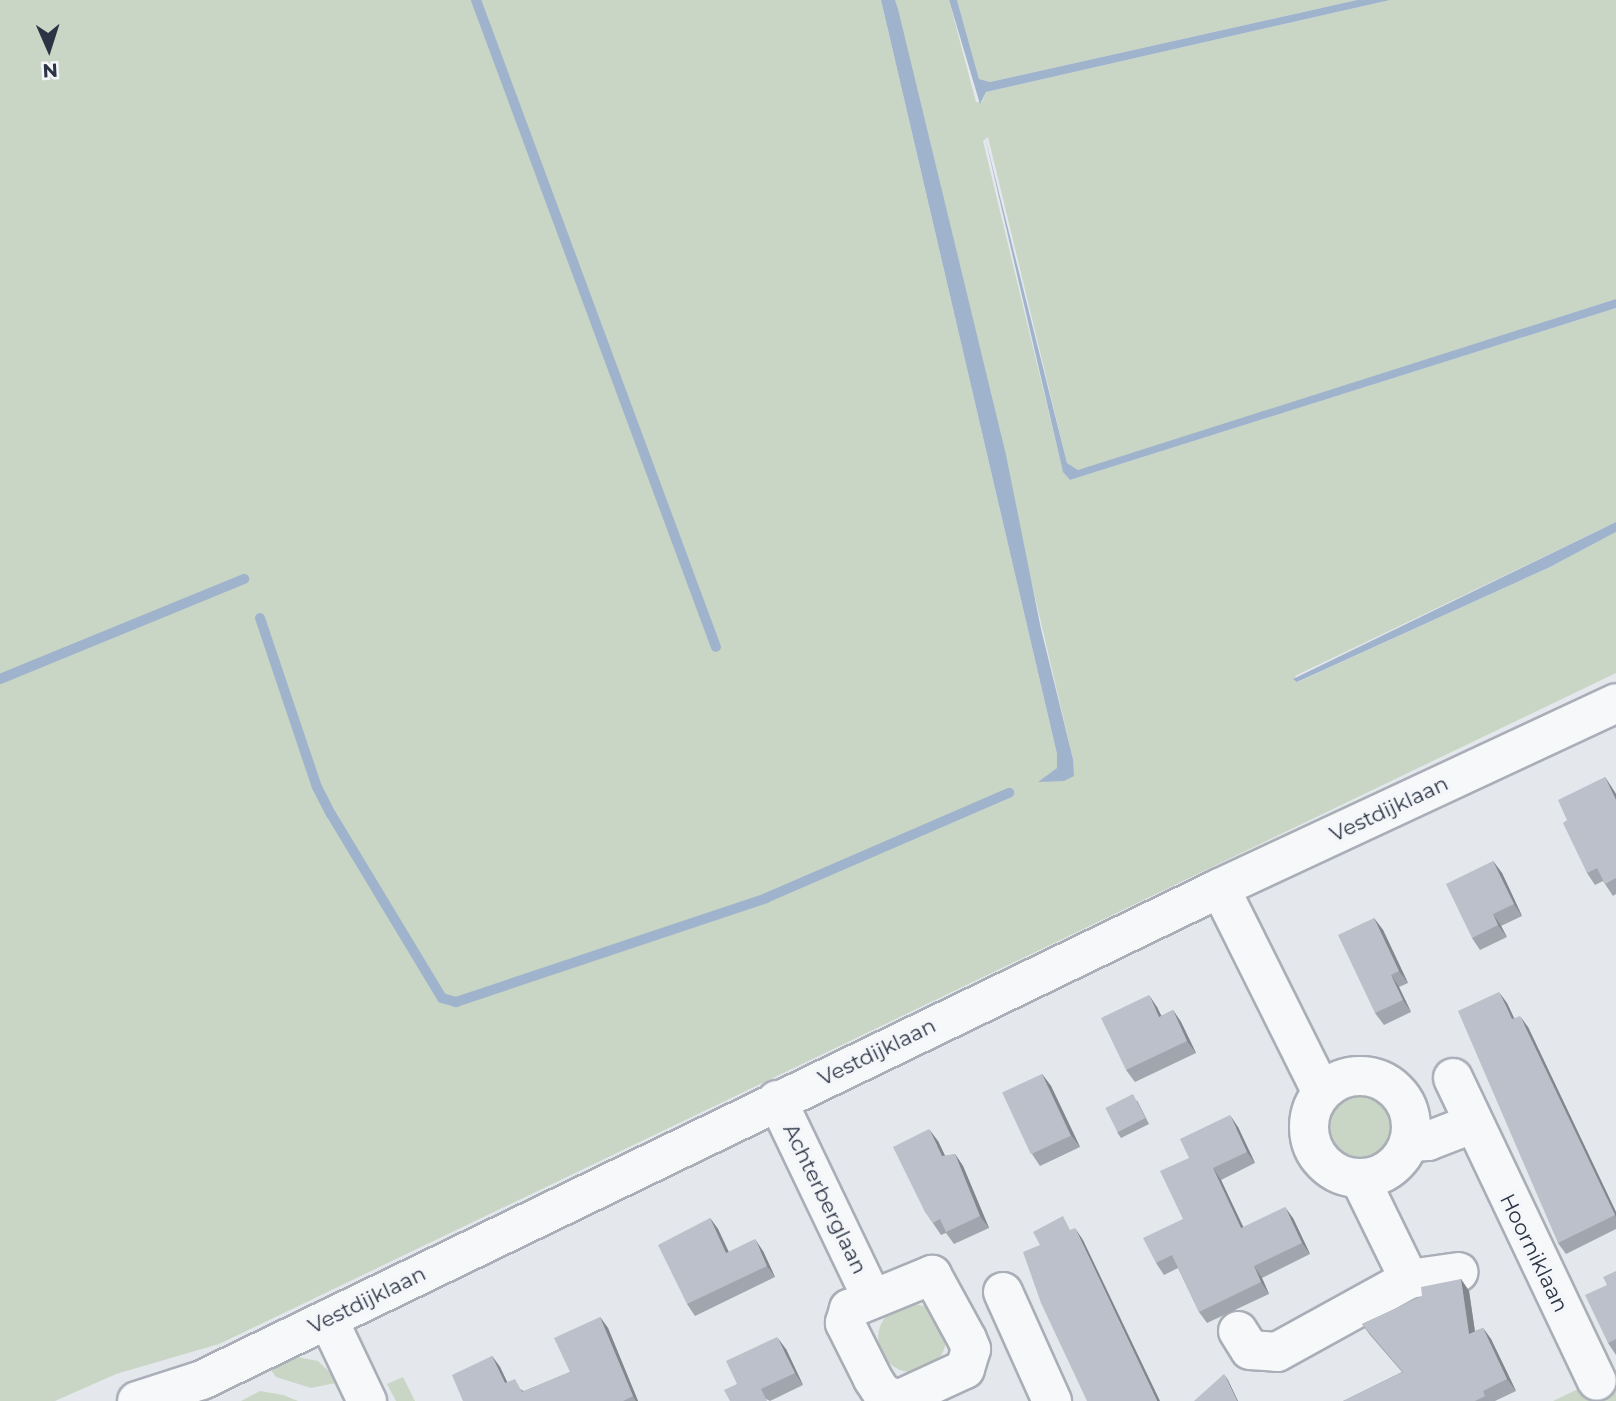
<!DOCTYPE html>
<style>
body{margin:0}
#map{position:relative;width:1616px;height:1401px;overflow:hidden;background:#e4e7ec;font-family:Montserrat,sans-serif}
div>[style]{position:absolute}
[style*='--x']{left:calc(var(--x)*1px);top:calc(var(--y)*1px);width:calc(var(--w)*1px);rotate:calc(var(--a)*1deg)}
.green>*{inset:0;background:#c9d6c5}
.round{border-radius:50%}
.water>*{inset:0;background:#9fb4cc}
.stream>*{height:10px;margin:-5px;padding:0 5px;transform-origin:5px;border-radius:5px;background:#9fb4cc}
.roads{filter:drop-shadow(2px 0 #a9aeb7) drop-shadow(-2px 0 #a9aeb7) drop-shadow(0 2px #a9aeb7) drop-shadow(0 -2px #a9aeb7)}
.minor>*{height:38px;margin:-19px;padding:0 19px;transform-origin:19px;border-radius:19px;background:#f7f8fa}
.minor>.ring{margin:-19px;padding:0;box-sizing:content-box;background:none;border:38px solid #f7f8fa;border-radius:50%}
.tertiary>*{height:38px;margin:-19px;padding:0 19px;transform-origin:19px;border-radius:19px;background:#f7f8fa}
.wall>*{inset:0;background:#a1a5ae}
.shaded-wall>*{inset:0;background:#83868d}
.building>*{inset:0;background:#bbc0ca;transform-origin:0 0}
span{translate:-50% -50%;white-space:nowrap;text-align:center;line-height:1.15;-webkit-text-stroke:7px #f4f6f9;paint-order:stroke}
.street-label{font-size:21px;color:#2b3445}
.north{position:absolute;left:14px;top:14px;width:70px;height:70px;-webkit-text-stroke:5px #f4f6f9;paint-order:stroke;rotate:177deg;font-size:19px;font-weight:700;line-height:28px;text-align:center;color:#2b3445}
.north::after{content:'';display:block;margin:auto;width:24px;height:32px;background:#2b3445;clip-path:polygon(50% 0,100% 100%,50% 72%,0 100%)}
</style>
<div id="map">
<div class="green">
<i style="clip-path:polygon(0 0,881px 0,1057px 754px,1057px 768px,1042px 784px,1073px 759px,895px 0,949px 0,976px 102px,982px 102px,986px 92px,1390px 0,1616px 0,1616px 299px,1087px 469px,1078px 470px,1067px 463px,988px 137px,983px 141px,1063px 471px,1070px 480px,1616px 308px,1616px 522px,1295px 676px,1298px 682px,1550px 567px,1616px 532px,1616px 673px,219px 1344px,116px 1374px,55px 1401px,0 1401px)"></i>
<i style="clip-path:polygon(957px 0,1357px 0,990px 82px,979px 79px)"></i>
<i class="round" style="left:1319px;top:1090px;width:76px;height:76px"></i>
<i class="round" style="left:878px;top:1304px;width:68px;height:68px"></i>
<i style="clip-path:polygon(297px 1357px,318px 1361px,340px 1382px,311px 1388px,276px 1377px,270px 1369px)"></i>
<i style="clip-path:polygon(1616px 1371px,1616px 1401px,1553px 1401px)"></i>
<i style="clip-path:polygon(403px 1377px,415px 1401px,396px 1401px,387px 1384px)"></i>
<i style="clip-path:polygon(260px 1391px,283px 1395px,298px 1401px,241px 1401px)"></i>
</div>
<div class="water">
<i style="clip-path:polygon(881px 0,895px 0,898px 9px,1006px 455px,1041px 629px,1073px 759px,1074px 776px,1064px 781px,1038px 782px,1057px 768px,1057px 754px)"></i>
<i style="clip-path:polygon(949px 0,957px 0,979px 79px,990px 82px,1357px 0,1390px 0,986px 92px,980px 104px)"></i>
<i style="clip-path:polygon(985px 137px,1067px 463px,1078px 470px,1616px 299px,1616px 308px,1070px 480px,1063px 472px)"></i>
<i style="clip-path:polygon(1616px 522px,1616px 532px,1550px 567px,1297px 682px,1293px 679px)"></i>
</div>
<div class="stream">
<i style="--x:476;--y:0;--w:690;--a:69.65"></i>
<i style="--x:260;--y:618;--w:178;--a:71.4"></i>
<i style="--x:317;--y:787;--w:30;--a:63"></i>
<i style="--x:331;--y:814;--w:215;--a:58.9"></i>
<i style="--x:442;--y:998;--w:15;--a:16"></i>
<i style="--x:456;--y:1002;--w:327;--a:-18.5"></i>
<i style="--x:766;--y:898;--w:265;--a:-23.4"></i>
<i style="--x:0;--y:679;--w:264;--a:-22.3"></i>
</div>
<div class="roads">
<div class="minor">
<i style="--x:1220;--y:888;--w:227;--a:63.5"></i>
<i class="ring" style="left:1309px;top:1076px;width:64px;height:64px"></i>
<i style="--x:1453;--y:1078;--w:335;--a:64.6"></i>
<i style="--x:777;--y:1100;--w:220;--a:64.4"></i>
<i style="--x:1409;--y:1142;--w:19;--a:-3"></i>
<i style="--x:1428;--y:1141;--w:47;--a:-21.1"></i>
<i style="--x:1360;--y:1179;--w:111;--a:63.9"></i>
<i style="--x:932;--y:1275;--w:73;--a:61.3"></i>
<i style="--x:967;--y:1339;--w:11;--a:68"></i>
<i style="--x:971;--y:1349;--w:21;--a:107"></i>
<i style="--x:965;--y:1369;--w:74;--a:155.2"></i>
<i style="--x:898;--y:1400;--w:17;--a:-156"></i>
<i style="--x:882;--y:1393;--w:17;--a:-123"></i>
<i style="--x:873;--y:1379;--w:63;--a:-116.6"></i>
<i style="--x:845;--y:1323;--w:15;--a:-74"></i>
<i style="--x:849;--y:1309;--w:90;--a:-22.3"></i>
<i style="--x:1003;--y:1292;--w:120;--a:65.8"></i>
<i style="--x:328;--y:1319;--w:91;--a:64.6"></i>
<i style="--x:1238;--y:1331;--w:22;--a:58"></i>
<i style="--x:1250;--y:1350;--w:27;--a:4"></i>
<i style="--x:1277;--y:1352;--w:151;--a:-28.9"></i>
<i style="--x:1409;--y:1279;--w:50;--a:-8"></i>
</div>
<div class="tertiary">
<i style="--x:137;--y:1401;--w:68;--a:-17.9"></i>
<i style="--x:202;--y:1380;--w:1131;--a:-25.79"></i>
<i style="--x:1220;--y:888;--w:437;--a:-25"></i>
</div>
</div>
<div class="wall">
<i style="clip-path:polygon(1605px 777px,1616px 794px,1616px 894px,1613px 896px,1603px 881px,1595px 885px,1587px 873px,1567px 820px)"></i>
<i style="clip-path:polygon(1493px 861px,1502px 873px,1522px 916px,1501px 926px,1507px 937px,1480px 950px,1472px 938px)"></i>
<i style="clip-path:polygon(1374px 918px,1383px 930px,1408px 983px,1399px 987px,1411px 1012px,1384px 1025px,1375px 1013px)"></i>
<i style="clip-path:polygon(1507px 1003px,1514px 1018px,1528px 1027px,1616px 1212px,1616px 1229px,1566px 1254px,1558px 1243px)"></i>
<i style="clip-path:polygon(1157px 1007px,1161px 1016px,1173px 1010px,1181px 1022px,1196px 1053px,1135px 1082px,1126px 1070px)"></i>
<i style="clip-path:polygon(1042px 1074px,1051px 1086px,1080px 1147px,1040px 1166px,1032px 1154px)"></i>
<i style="clip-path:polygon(1137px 1100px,1149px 1124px,1121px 1138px,1117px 1132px)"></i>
<i style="clip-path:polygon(1238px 1127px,1255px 1163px,1221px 1180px,1243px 1227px,1293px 1218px,1310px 1254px,1262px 1278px,1269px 1294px,1207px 1323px,1199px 1312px,1178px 1268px,1164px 1275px,1156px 1263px,1183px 1219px,1189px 1158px)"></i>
<i style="clip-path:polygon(938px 1141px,945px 1156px,955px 1154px,963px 1166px,989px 1228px,954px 1244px,946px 1233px,941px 1235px,924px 1210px)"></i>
<i style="clip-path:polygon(710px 1218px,718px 1229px,729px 1252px,763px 1251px,775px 1277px,695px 1316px,687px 1304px)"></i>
<i style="clip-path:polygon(1616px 1271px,1616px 1355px,1608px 1343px)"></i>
<i style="clip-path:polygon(1461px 1279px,1469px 1291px,1475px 1331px,1483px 1328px,1491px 1339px,1516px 1391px,1495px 1401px,1343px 1401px,1402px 1372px,1370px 1335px,1362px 1324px)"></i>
<i style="clip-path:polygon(600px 1317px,608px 1328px,638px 1401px,463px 1401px,492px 1356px,500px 1367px,507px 1382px,524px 1391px,570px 1372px)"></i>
<i style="clip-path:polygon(786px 1349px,803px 1385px,770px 1401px,737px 1384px)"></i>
</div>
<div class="shaded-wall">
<i style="clip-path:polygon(1605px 777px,1616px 794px,1616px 800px)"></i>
<i style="clip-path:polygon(1493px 861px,1502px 873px,1522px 916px,1514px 904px)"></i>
<i style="clip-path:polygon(1493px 914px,1501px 926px,1507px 937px,1498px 925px)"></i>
<i style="clip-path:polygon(1374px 918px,1383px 930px,1408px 983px,1399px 971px)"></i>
<i style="clip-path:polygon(1391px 975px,1399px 987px,1411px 1012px,1403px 1000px)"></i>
<i style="clip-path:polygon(1499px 992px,1507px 1003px,1520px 1031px,1512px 1019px)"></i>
<i style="clip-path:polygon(1149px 995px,1157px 1007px,1168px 1029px,1159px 1017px)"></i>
<i style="clip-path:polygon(1173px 1010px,1181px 1022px,1196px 1053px,1187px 1041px)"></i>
<i style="clip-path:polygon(1520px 1016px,1528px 1027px,1616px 1212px,1616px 1217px)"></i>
<i style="clip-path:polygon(1042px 1074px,1051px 1086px,1080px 1147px,1071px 1135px)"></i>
<i style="clip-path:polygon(1230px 1115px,1238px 1127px,1255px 1163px,1247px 1152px)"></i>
<i style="clip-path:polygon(929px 1129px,938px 1141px,951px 1168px,942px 1156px)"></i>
<i style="clip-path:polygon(955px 1154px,963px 1166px,989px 1228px,980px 1216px)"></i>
<i style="clip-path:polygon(1213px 1168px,1221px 1180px,1249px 1239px,1241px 1228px)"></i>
<i style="clip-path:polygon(1285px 1207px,1293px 1218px,1310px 1254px,1302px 1243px)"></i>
<i style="clip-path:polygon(710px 1218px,718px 1229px,734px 1264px,726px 1253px)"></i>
<i style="clip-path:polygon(1075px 1228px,1083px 1240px,1160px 1401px,1157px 1401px)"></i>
<i style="clip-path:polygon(755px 1239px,763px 1251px,775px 1277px,767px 1266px)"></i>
<i style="clip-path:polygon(1254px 1266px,1262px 1278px,1269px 1294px,1261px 1282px)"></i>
<i style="clip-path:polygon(1461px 1279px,1469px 1291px,1477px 1346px,1469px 1334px)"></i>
<i style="clip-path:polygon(600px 1317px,608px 1328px,638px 1401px,636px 1401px,633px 1396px)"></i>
<i style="clip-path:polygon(1483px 1328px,1491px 1339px,1516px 1391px,1507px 1379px)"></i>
<i style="clip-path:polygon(777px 1337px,786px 1349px,803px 1385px,795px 1373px)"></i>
<i style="clip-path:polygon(492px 1356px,500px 1367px,513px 1394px,505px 1383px)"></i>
<i style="clip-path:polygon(1224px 1374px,1228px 1380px,1238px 1401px,1237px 1401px)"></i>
</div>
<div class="building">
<i style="clip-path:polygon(1605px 777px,1616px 800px,1616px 878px,1605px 884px,1597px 868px,1587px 873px,1563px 823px,1567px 820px,1558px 800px)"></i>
<i style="clip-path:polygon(1493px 861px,1514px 904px,1493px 914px,1498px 925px,1472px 938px,1446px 884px)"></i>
<i style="clip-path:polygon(1374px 918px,1399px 971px,1391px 975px,1403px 1000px,1375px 1013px,1338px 935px)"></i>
<i style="clip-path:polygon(1499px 992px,1512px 1019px,1520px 1016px,1615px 1215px,1558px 1243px,1458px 1011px)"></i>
<i style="clip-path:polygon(1149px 995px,1159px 1017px,1173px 1010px,1187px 1041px,1126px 1070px,1101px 1018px)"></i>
<i style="left:1042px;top:1074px;width:68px;height:44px;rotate:65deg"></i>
<i style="left:1133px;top:1094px;width:27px;height:31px;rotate:63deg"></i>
<i style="clip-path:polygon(1230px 1115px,1247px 1152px,1213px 1168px,1241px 1228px,1285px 1207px,1302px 1243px,1254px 1266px,1261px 1282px,1199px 1312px,1172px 1255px,1156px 1263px,1143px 1238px,1183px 1219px,1160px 1171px,1189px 1158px,1180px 1139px)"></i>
<i style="clip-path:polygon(929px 1129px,942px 1156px,955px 1154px,980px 1216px,946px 1232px,940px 1219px,933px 1223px,924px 1210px,893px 1147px)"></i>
<i style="clip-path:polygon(1063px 1216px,1070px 1230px,1075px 1228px,1157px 1401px,1087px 1401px,1041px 1303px,1023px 1252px,1040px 1245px,1033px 1232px)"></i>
<i style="clip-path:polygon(710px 1218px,726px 1253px,755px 1239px,767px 1266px,687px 1304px,658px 1245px)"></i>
<i style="clip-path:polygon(1616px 1271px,1616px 1339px,1608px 1343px,1585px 1295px,1607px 1285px,1603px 1277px)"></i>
<i style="clip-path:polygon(1461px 1279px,1469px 1334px,1483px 1328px,1507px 1379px,1483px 1391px,1485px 1396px,1475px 1401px,1343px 1401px,1403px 1372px,1362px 1324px,1422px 1296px,1421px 1287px)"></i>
<i style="clip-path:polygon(600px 1317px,633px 1396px,623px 1401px,463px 1401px,452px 1375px,492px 1356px,505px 1383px,515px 1379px,522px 1392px,570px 1372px,554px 1338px)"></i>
<i style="clip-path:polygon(777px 1337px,795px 1373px,761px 1389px,767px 1401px,730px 1401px,724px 1390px,737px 1384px,726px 1361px)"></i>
<i style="clip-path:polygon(1224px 1374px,1237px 1401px,1194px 1401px)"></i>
</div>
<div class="street-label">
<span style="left:1389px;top:809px;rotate:-25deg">Vestdijklaan</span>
<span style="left:877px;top:1052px;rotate:-26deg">Vestdijklaan</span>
<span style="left:825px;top:1199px;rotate:64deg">Achterberglaan</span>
<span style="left:1534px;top:1253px;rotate:64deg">Hoorniklaan</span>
<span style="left:367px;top:1300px;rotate:-26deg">Vestdijklaan</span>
</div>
<div class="north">N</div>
</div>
